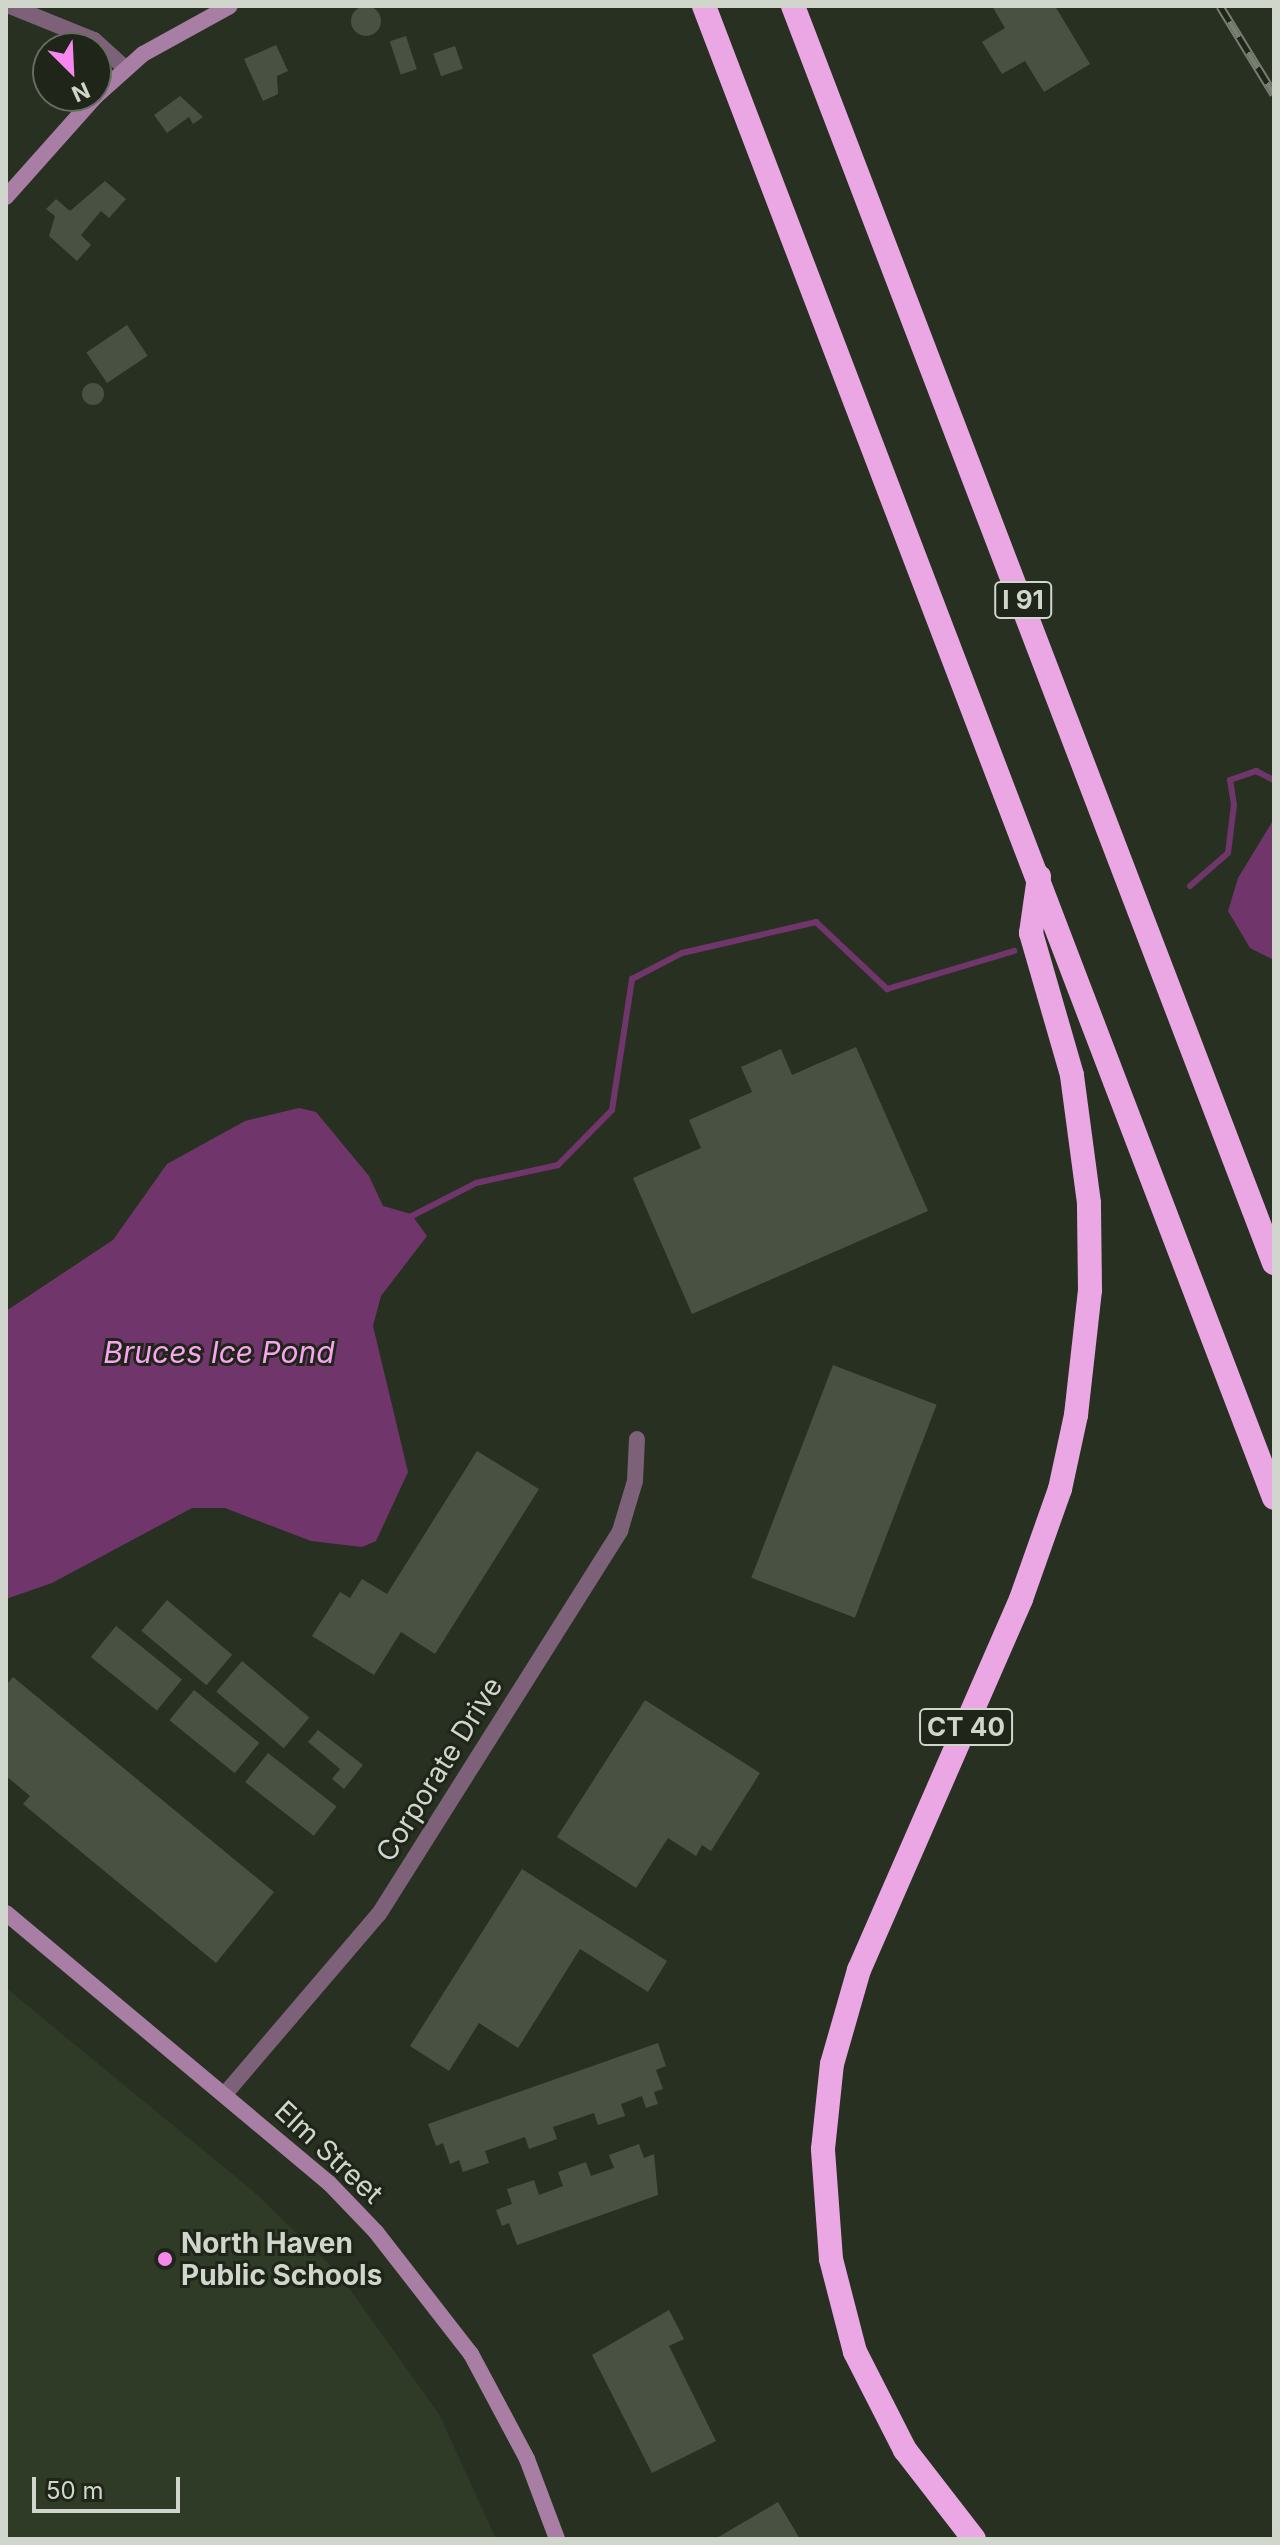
<!DOCTYPE html>
<style>
body{margin:0}
#map{position:relative;width:1280px;height:2545px;overflow:hidden;background:#283022;font-family:Inter,sans-serif}
div>[style]{position:absolute}
[style*='--x']{left:calc(var(--x)*1px);top:calc(var(--y)*1px);width:calc(var(--w)*1px);rotate:calc(var(--a)*1deg)}
.built>*{inset:0;background:#303b27}
.water>*{inset:0;background:#70366c}
.stream>*{height:6px;margin:-3px;padding:0 3px;transform-origin:3px;border-radius:3px;background:#70366c}
.building>*{inset:0;background:#485142;transform-origin:0 0}
.round{border-radius:50%}
.street>*{height:16px;margin:-8px;padding:0 8px;transform-origin:8px;border-radius:8px;background:#7d6179}
.secondary>*{height:16px;margin:-8px;padding:0 8px;transform-origin:8px;border-radius:8px;background:#a97ea4}
.highway>*{height:24px;margin:-12px;padding:0 12px;transform-origin:12px;border-radius:12px;background:#eaa7e3}
.rail>*{height:9px;margin-top:-4.5px;transform-origin:0;background:repeating-linear-gradient(90deg,#1f2619 0 18px,#787e72 0 36px);box-sizing:border-box;border-block:2px solid #787e72}
.dots>*{width:22px;height:22px;translate:-50% -50%;box-sizing:border-box;border:4px solid #1f2619;border-radius:50%}
span{translate:-50% -50%;white-space:nowrap;text-align:center;line-height:1.15;-webkit-text-stroke:6px #1f2619;paint-order:stroke}
.shield-label span{padding:2px 6px;background:#1f2619;border:2px solid;border-radius:6px;-webkit-text-stroke-width:0}
.shield-label{font-size:26px;color:#d1d6cd;font-weight:700}
.street-label{font-size:28px;color:#d1d6cd}
.poi-label{font-size:28px;color:#d1d6cd;font-weight:700}
.left{translate:0 -50%;text-align:left}
.water-label{font-size:30px;color:#f9a3f1;font-style:italic}
.frame{position:absolute;inset:0;border:8px solid #d1d6cd;pointer-events:none}
.north{position:absolute;left:32px;top:32px;width:80px;height:80px;box-sizing:border-box;background:#1f2619;border:2px solid #666c61;border-radius:50%;rotate:156deg;font-size:22px;font-weight:700;line-height:32px;text-align:center;color:#d1d6cd}
.north::after{content:'';display:block;margin:auto;width:28px;height:36px;background:#f688ed;clip-path:polygon(50% 0,100% 100%,50% 72%,0 100%)}
.scale{position:absolute;left:32px;top:2477px;width:148px;height:36px;box-sizing:border-box;border:4px solid #d1d6cd;border-top:0;padding-left:10px;font-size:24px;line-height:28px;white-space:nowrap;color:#d1d6cd;-webkit-text-stroke:6px #1f2619;paint-order:stroke}
</style>
<div id="map">
<div class="built">
<i style="clip-path:polygon(6px 1988px,253px 2191px,339px 2274px,439px 2414px,496px 2539px,6px 2539px)"></i>
</div>
<div class="water">
<i style="clip-path:polygon(1274px 819px,1274px 960px,1250px 948px,1228px 911px,1238px 878px)"></i>
<i style="clip-path:polygon(299px 1108px,316px 1112px,369px 1176px,383px 1206px,411px 1214px,427px 1236px,381px 1296px,373px 1326px,408px 1472px,376px 1541px,362px 1547px,311px 1541px,225px 1508px,192px 1508px,52px 1583px,6px 1599px,6px 1311px,113px 1240px,167px 1164px,245px 1121px)"></i>
</div>
<div class="stream">
<i style="--x:1190;--y:886;--w:50;--a:-41"></i>
<i style="--x:1228;--y:853;--w:48;--a:-82.9"></i>
<i style="--x:1234;--y:805;--w:25;--a:-99"></i>
<i style="--x:1230;--y:780;--w:28;--a:-19"></i>
<i style="--x:1256;--y:771;--w:20;--a:27"></i>
<i style="--x:406;--y:1219;--w:79;--a:-27.2"></i>
<i style="--x:476;--y:1183;--w:84;--a:-12.4"></i>
<i style="--x:558;--y:1165;--w:77;--a:-45.5"></i>
<i style="--x:612;--y:1110;--w:133;--a:-81.3"></i>
<i style="--x:632;--y:979;--w:56;--a:-27.5"></i>
<i style="--x:682;--y:953;--w:138;--a:-13"></i>
<i style="--x:816;--y:922;--w:98;--a:43.3"></i>
<i style="--x:887;--y:989;--w:133;--a:-16.7"></i>
</div>
<div class="building">
<i style="clip-path:polygon(992px 6px,1055px 6px,1090px 64px,1044px 92px,1025px 61px,1002px 74px,982px 42px,1005px 28px)"></i>
<i class="round" style="left:351px;top:6px;width:30px;height:30px"></i>
<i style="left:406px;top:36px;width:35px;height:17px;rotate:72deg"></i>
<i style="clip-path:polygon(276px 45px,288px 71px,277px 76px,278px 94px,263px 101px,244px 59px)"></i>
<i style="left:455px;top:46px;width:24px;height:23px;rotate:71deg"></i>
<i style="clip-path:polygon(180px 96px,203px 117px,193px 124px,189px 117px,167px 133px,154px 115px)"></i>
<i style="clip-path:polygon(105px 181px,126px 199px,109px 218px,101px 211px,81px 235px,91px 245px,77px 261px,49px 236px,55px 216px,46px 209px,56px 199px,70px 211px)"></i>
<i style="left:127px;top:325px;width:37px;height:49px;rotate:56deg"></i>
<i class="round" style="left:82px;top:383px;width:22px;height:22px"></i>
<i style="clip-path:polygon(856px 1047px,928px 1211px,692px 1314px,633px 1178px,701px 1148px,689px 1120px,752px 1092px,741px 1067px,781px 1049px,792px 1075px)"></i>
<i style="left:833px;top:1365px;width:111px;height:228px;rotate:21deg"></i>
<i style="clip-path:polygon(477px 1451px,539px 1489px,435px 1654px,401px 1632px,374px 1675px,312px 1636px,340px 1592px,350px 1598px,362px 1579px,387px 1594px)"></i>
<i style="left:167px;top:1600px;width:85px;height:40px;rotate:40deg"></i>
<i style="left:116px;top:1626px;width:85px;height:40px;rotate:39deg"></i>
<i style="left:242px;top:1661px;width:88px;height:40px;rotate:40deg"></i>
<i style="clip-path:polygon(13px 1677px,274px 1892px,216px 1963px,23px 1804px,30px 1796px,6px 1776px,6px 1685px)"></i>
<i style="left:194px;top:1690px;width:84px;height:39px;rotate:39deg"></i>
<i style="clip-path:polygon(645px 1700px,760px 1773px,711px 1851px,702px 1845px,696px 1856px,668px 1838px,636px 1888px,557px 1837px)"></i>
<i style="clip-path:polygon(318px 1730px,363px 1765px,344px 1789px,332px 1779px,340px 1769px,308px 1742px)"></i>
<i style="left:268px;top:1753px;width:87px;height:37px;rotate:38deg"></i>
<i style="clip-path:polygon(522px 1869px,667px 1961px,648px 1992px,580px 1949px,518px 2048px,479px 2023px,449px 2071px,410px 2046px)"></i>
<i style="clip-path:polygon(658px 2043px,666px 2066px,656px 2070px,663px 2089px,654px 2092px,658px 2104px,646px 2108px,642px 2096px,621px 2104px,625px 2116px,598px 2125px,594px 2113px,553px 2127px,557px 2139px,529px 2149px,525px 2137px,485px 2151px,489px 2163px,463px 2172px,459px 2160px,450px 2164px,443px 2143px,436px 2146px,428px 2124px)"></i>
<i style="clip-path:polygon(639px 2144px,644px 2158px,654px 2154px,658px 2195px,517px 2245px,509px 2223px,502px 2226px,496px 2210px,512px 2204px,507px 2189px,534px 2180px,539px 2195px,563px 2186px,558px 2172px,586px 2162px,591px 2176px,614px 2168px,609px 2155px)"></i>
<i style="clip-path:polygon(669px 2310px,684px 2339px,669px 2346px,716px 2441px,652px 2473px,592px 2355px)"></i>
<i style="clip-path:polygon(778px 2502px,800px 2539px,715px 2539px)"></i>
</div>
<div class="street">
<i style="--x:10;--y:6;--w:91;--a:22"></i>
<i style="--x:94;--y:40;--w:42;--a:42.1"></i>
<i style="--x:225;--y:2094;--w:237;--a:-49.5"></i>
<i style="--x:379;--y:1914;--w:453;--a:-57.8"></i>
<i style="--x:620;--y:1531;--w:52;--a:-73.3"></i>
<i style="--x:635;--y:1481;--w:42;--a:-87.3"></i>
</div>
<div class="secondary">
<i style="--x:96;--y:96;--w:63;--a:-41.8"></i>
<i style="--x:143;--y:54;--w:99;--a:-28.9"></i>
<i style="--x:6;--y:197;--w:135;--a:-48.3"></i>
<i style="--x:6;--y:1913;--w:421;--a:39.9"></i>
<i style="--x:329;--y:2183;--w:68;--a:46.2"></i>
<i style="--x:376;--y:2232;--w:155;--a:52.1"></i>
<i style="--x:471;--y:2354;--w:119;--a:61.9"></i>
<i style="--x:527;--y:2459;--w:85;--a:69.4"></i>
</div>
<div class="highway">
<i style="--x:704;--y:6;--w:1597;--a:69.09"></i>
<i style="--x:793;--y:6;--w:1346;--a:69.06"></i>
<i style="--x:974;--y:2539;--w:113;--a:-127.8"></i>
<i style="--x:905;--y:2450;--w:110;--a:-117"></i>
<i style="--x:855;--y:2352;--w:96;--a:-104.5"></i>
<i style="--x:831;--y:2259;--w:110;--a:-94.2"></i>
<i style="--x:823;--y:2149;--w:85;--a:-84"></i>
<i style="--x:832;--y:2064;--w:98;--a:-74"></i>
<i style="--x:859;--y:1970;--w:405;--a:-66.4"></i>
<i style="--x:1021;--y:1599;--w:117;--a:-70.5"></i>
<i style="--x:1060;--y:1489;--w:76;--a:-77.8"></i>
<i style="--x:1076;--y:1415;--w:126;--a:-83.6"></i>
<i style="--x:1090;--y:1290;--w:87;--a:-90.7"></i>
<i style="--x:1089;--y:1203;--w:129;--a:-97.6"></i>
<i style="--x:1072;--y:1075;--w:148;--a:-106.1"></i>
<i style="--x:1031;--y:933;--w:57;--a:-81.9"></i>
</div>
<div class="rail">
<i style="--x:1220;--y:6;--w:103;--a:58.5"></i>
</div>
<div class="dots">
<i style="left:165px;top:2259px;background:#f688ed"></i>
</div>
<div class="shield-label">
<span style="left:1023px;top:600px">I 91</span>
<span style="left:966px;top:1727px">CT 40</span>
</div>
<div class="street-label">
<span style="left:439px;top:1769px;rotate:-58deg">Corporate Drive</span>
<span style="left:329px;top:2152px;rotate:43deg">Elm Street</span>
</div>
<div class="poi-label">
<span class="left" style="left:181px;top:2259px">North Haven<br>Public Schools</span>
</div>
<div class="water-label">
<span style="left:219px;top:1352px">Bruces Ice Pond</span>
</div>
<div class="frame"></div>
<div class="north">N</div>
<div class="scale">50 m</div>
</div>
